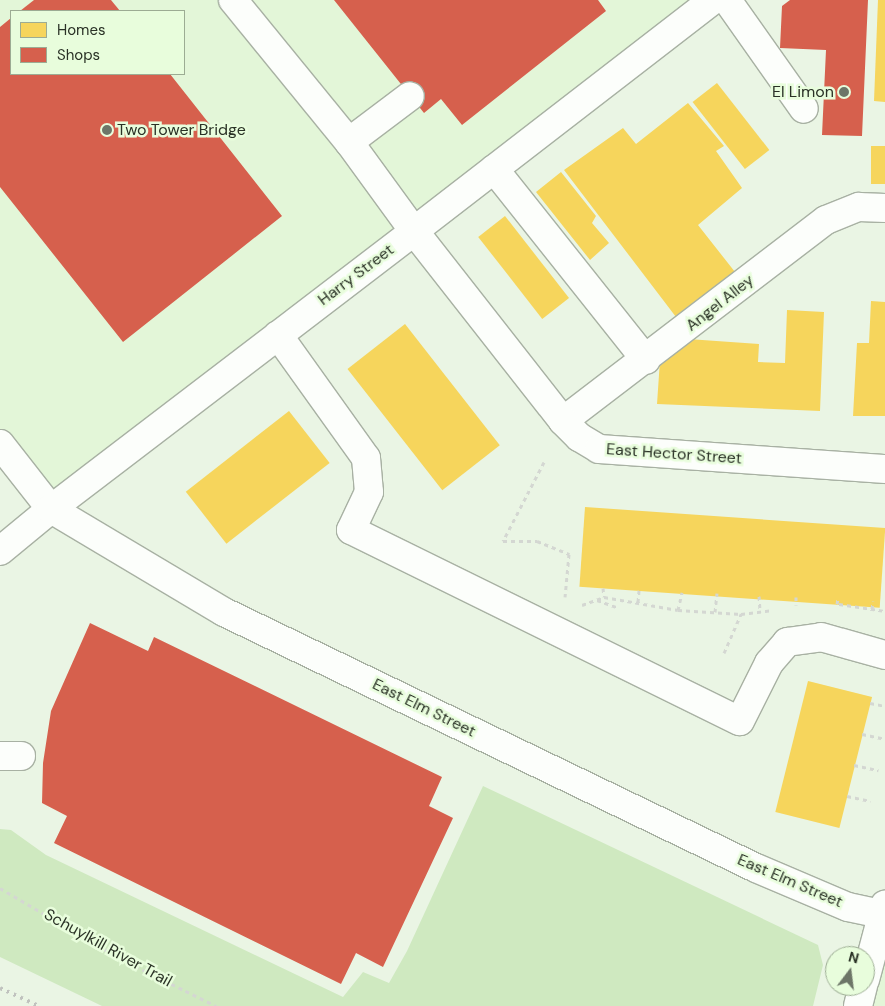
<!DOCTYPE html>
<style>
body{margin:0}
#map{position:relative;width:885px;height:1006px;overflow:hidden;background:#eaf5e4;font-family:"DM Sans",sans-serif}
div>[style]{position:absolute}
[style*='--x']{left:calc(var(--x)*1px);top:calc(var(--y)*1px);width:calc(var(--w)*1px);rotate:calc(var(--a)*1deg)}
.built>*{inset:0;background:#e3f6d8}
.green>*{inset:0;background:#cfe9c0}
.homes>*{inset:0;background:#f6d55c;transform-origin:0 0}
.shops>*{inset:0;background:#d6604d}
.path>*{height:3px;margin-top:-1.5px;transform-origin:0;background:repeating-linear-gradient(90deg,#d4d7d2 0 4px,transparent 0 8px)}
.roads{filter:drop-shadow(1px 0 #a8b1a3) drop-shadow(-1px 0 #a8b1a3) drop-shadow(0 1px #a8b1a3) drop-shadow(0 -1px #a8b1a3)}
.minor>*{height:28px;margin:-14px;padding:0 14px;transform-origin:14px;border-radius:14px;background:#fcfefb}
.major>*{height:28px;margin:-14px;padding:0 14px;transform-origin:14px;border-radius:14px;background:#fcfefb}
.rail>*{height:4px;margin-top:-2px;transform-origin:0;background:repeating-linear-gradient(90deg,#c0c2be 0 2.5px,transparent 0 7.5px)}
.dots>*{width:14px;height:14px;translate:-50% -50%;box-sizing:border-box;border:2px solid #e8fddc;border-radius:50%}
span{translate:-50% -50%;white-space:nowrap;text-align:center;line-height:1.15;-webkit-text-stroke:5px #e8fddc;paint-order:stroke}
.poi-label{font-size:16px;color:#2a3226}
.right{translate:-100% -50%;text-align:right}
.left{translate:0 -50%;text-align:left}
.street-label{font-size:16px;color:#2a3226}
.legend{position:absolute;left:10px;top:10px;width:175px;height:65px;box-sizing:border-box;background:#e8fddc;border:1px solid #9cac93;margin:0;padding:6px 9px;list-style:none;font-size:15px;color:#2a3226}
.legend li{display:flex;align-items:center;gap:10px;height:25px}
.legend b{width:25px;border:1px solid #9cac93}
.north{position:absolute;left:825px;top:946px;width:50px;height:50px;box-sizing:border-box;background:#e8fddc;border:1px solid #9cac93;border-radius:50%;rotate:15deg;font-size:14px;font-weight:700;line-height:20px;text-align:center;color:#2a3226}
.north::after{content:'';display:block;margin:auto;width:18px;height:22px;background:#6d7668;clip-path:polygon(50% 0,100% 100%,50% 72%,0 100%)}
</style>
<div id="map">
<div class="built">
<i style="clip-path:polygon(evenodd,0 0,713px 0,51px 509px,0 444px,0 0,11px 11px,184px 11px,184px 74px,11px 74px,11px 11px)"></i>
<i style="clip-path:polygon(885px 915px,885px 1006px,858px 1006px)"></i>
</div>
<div class="green">
<i style="clip-path:polygon(483px 786px,818px 945px,823px 965px,813px 1006px,102px 1006px,0 957px,0 829px,11px 830px,46px 855px,343px 997px,363px 972px,389px 983px,407px 951px)"></i>
</div>
<div class="homes">
<i style="clip-path:polygon(878px 0,885px 0,885px 102px,874px 101px)"></i>
<i style="left:717px;top:83px;width:85px;height:31px;rotate:52deg"></i>
<i style="clip-path:polygon(688px 103px,724px 146px,716px 151px,742px 188px,698px 225px,735px 272px,676px 317px,564px 170px,623px 128px,636px 144px)"></i>
<i style="left:871px;top:146px;width:14px;height:38px"></i>
<i style="clip-path:polygon(561px 172px,596px 216px,592px 223px,609px 243px,590px 260px,536px 192px)"></i>
<i style="left:505px;top:216px;width:104px;height:34px;rotate:52deg"></i>
<i style="clip-path:polygon(871px 301px,885px 302px,885px 416px,853px 416px,857px 343px,869px 343px)"></i>
<i style="clip-path:polygon(787px 310px,824px 312px,820px 411px,657px 404px,660px 360px,688px 339px,759px 344px,758px 362px,785px 363px)"></i>
<i style="left:405px;top:324px;width:154px;height:73px;rotate:52deg"></i>
<i style="left:289px;top:411px;width:66px;height:131px;rotate:52deg"></i>
<i style="left:585px;top:507px;width:301px;height:80px;rotate:4deg"></i>
<i style="left:808px;top:681px;width:66px;height:135px;rotate:14deg"></i>
</div>
<div class="shops">
<i style="clip-path:polygon(34px 0,111px 0,120px 11px,20px 11px)"></i>
<i style="clip-path:polygon(334px 0,598px 0,606px 11px,462px 125px,441px 99px,424px 113px)"></i>
<i style="clip-path:polygon(790px 0,868px 0,862px 136px,822px 135px,826px 50px,780px 48px,782px 6px)"></i>
<i style="clip-path:polygon(11px 18px,11px 74px,170px 74px,282px 216px,123px 342px,0 187px,0 27px)"></i>
<i style="clip-path:polygon(90px 623px,148px 651px,154px 637px,442px 777px,429px 806px,453px 818px,383px 967px,356px 953px,341px 984px,54px 843px,67px 816px,42px 803px,43px 763px,51px 711px)"></i>
</div>
<div class="path">
<i style="--x:544;--y:462;--w:89;--a:117.4"></i>
<i style="--x:503;--y:541;--w:34;--a:0"></i>
<i style="--x:537;--y:541;--w:35;--a:22"></i>
<i style="--x:569;--y:554;--w:43;--a:95.3"></i>
<i style="--x:603;--y:588;--w:9;--a:84"></i>
<i style="--x:759;--y:596;--w:16;--a:86"></i>
<i style="--x:796;--y:597;--w:8;--a:90"></i>
<i style="--x:597;--y:600;--w:23;--a:20"></i>
<i style="--x:638;--y:602;--w:12;--a:-85"></i>
<i style="--x:837;--y:604;--w:5;--a:-79"></i>
<i style="--x:839;--y:604;--w:47;--a:8.7"></i>
<i style="--x:582;--y:605;--w:23;--a:-20"></i>
<i style="--x:604;--y:597;--w:75;--a:10"></i>
<i style="--x:678;--y:610;--w:63;--a:3.6"></i>
<i style="--x:741;--y:614;--w:32;--a:-7"></i>
<i style="--x:872;--y:609;--w:8;--a:-83"></i>
<i style="--x:678;--y:610;--w:18;--a:-77"></i>
<i style="--x:715;--y:612;--w:19;--a:-84"></i>
<i style="--x:724;--y:653;--w:43;--a:-66.4"></i>
<i style="--x:870;--y:703;--w:15;--a:11"></i>
<i style="--x:862;--y:734;--w:24;--a:12"></i>
<i style="--x:854;--y:765;--w:25;--a:12"></i>
<i style="--x:847;--y:796;--w:24;--a:12"></i>
<i style="--x:0;--y:888;--w:140;--a:30.4"></i>
<i style="--x:121;--y:959;--w:106;--a:26.3"></i>
</div>
<div class="roads">
<div class="minor">
<i style="--x:233;--y:0;--w:183;--a:50.8"></i>
<i style="--x:349;--y:142;--w:110;--a:53.9"></i>
<i style="--x:414;--y:231;--w:378;--a:-37.7"></i>
<i style="--x:727;--y:0;--w:133;--a:54.8"></i>
<i style="--x:349;--y:142;--w:76;--a:-37"></i>
<i style="--x:494;--y:169;--w:244;--a:51.5"></i>
<i style="--x:278;--y:335;--w:151;--a:54.4"></i>
<i style="--x:366;--y:458;--w:34;--a:85"></i>
<i style="--x:369;--y:492;--w:42;--a:115.3"></i>
<i style="--x:351;--y:530;--w:433;--a:26.2"></i>
<i style="--x:740;--y:721;--w:65;--a:-63.4"></i>
<i style="--x:769;--y:663;--w:28;--a:-49"></i>
<i style="--x:787;--y:642;--w:34;--a:-8"></i>
<i style="--x:821;--y:637;--w:66;--a:15.7"></i>
<i style="--x:563;--y:421;--w:331;--a:-37.4"></i>
<i style="--x:826;--y:220;--w:35;--a:-22"></i>
<i style="--x:859;--y:207;--w:26;--a:2"></i>
<i style="--x:0;--y:551;--w:66;--a:-39.5"></i>
<i style="--x:0;--y:756;--w:21;--a:0"></i>
<i style="--x:865;--y:980;--w:78;--a:-75.1"></i>
<i style="--x:858;--y:1006;--w:21;--a:-76"></i>
</div>
<div class="major">
<i style="--x:0;--y:444;--w:83;--a:51.9"></i>
<i style="--x:51;--y:509;--w:201;--a:30.8"></i>
<i style="--x:224;--y:612;--w:590;--a:25.7"></i>
<i style="--x:756;--y:868;--w:100;--a:23"></i>
<i style="--x:848;--y:907;--w:38;--a:12"></i>
<i style="--x:51;--y:509;--w:457;--a:-37.4"></i>
<i style="--x:414;--y:231;--w:241;--a:51.9"></i>
<i style="--x:563;--y:421;--w:23;--a:45"></i>
<i style="--x:579;--y:437;--w:23;--a:31"></i>
<i style="--x:599;--y:449;--w:287;--a:4"></i>
</div>
</div>
<div class="rail">
<i style="--x:0;--y:988;--w:43;--a:24.8"></i>
</div>
<div class="dots">
<i style="left:844px;top:92px;background:#6d7668"></i>
<i style="left:107px;top:130px;background:#6d7668"></i>
</div>
<div class="poi-label">
<span class="right" style="left:834px;top:92px">El Limon</span>
<span class="left" style="left:117px;top:130px">Two Tower Bridge</span>
</div>
<div class="street-label">
<span style="left:356px;top:275px;rotate:-37deg">Harry Street</span>
<span style="left:720px;top:303px;rotate:-38deg">Angel Alley</span>
<span style="left:674px;top:454px;rotate:4deg">East Hector Street</span>
<span style="left:424px;top:708px;rotate:26deg">East Elm Street</span>
<span style="left:790px;top:881px;rotate:23deg">East Elm Street</span>
<span style="left:108px;top:948px;rotate:29deg">Schuylkill River Trail</span>
</div>
<ul class="legend">
<li><b style="height:14px;background:#f6d55c"></b>Homes</li>
<li><b style="height:14px;background:#d6604d"></b>Shops</li>
</ul>
<div class="north">N</div>
</div>
